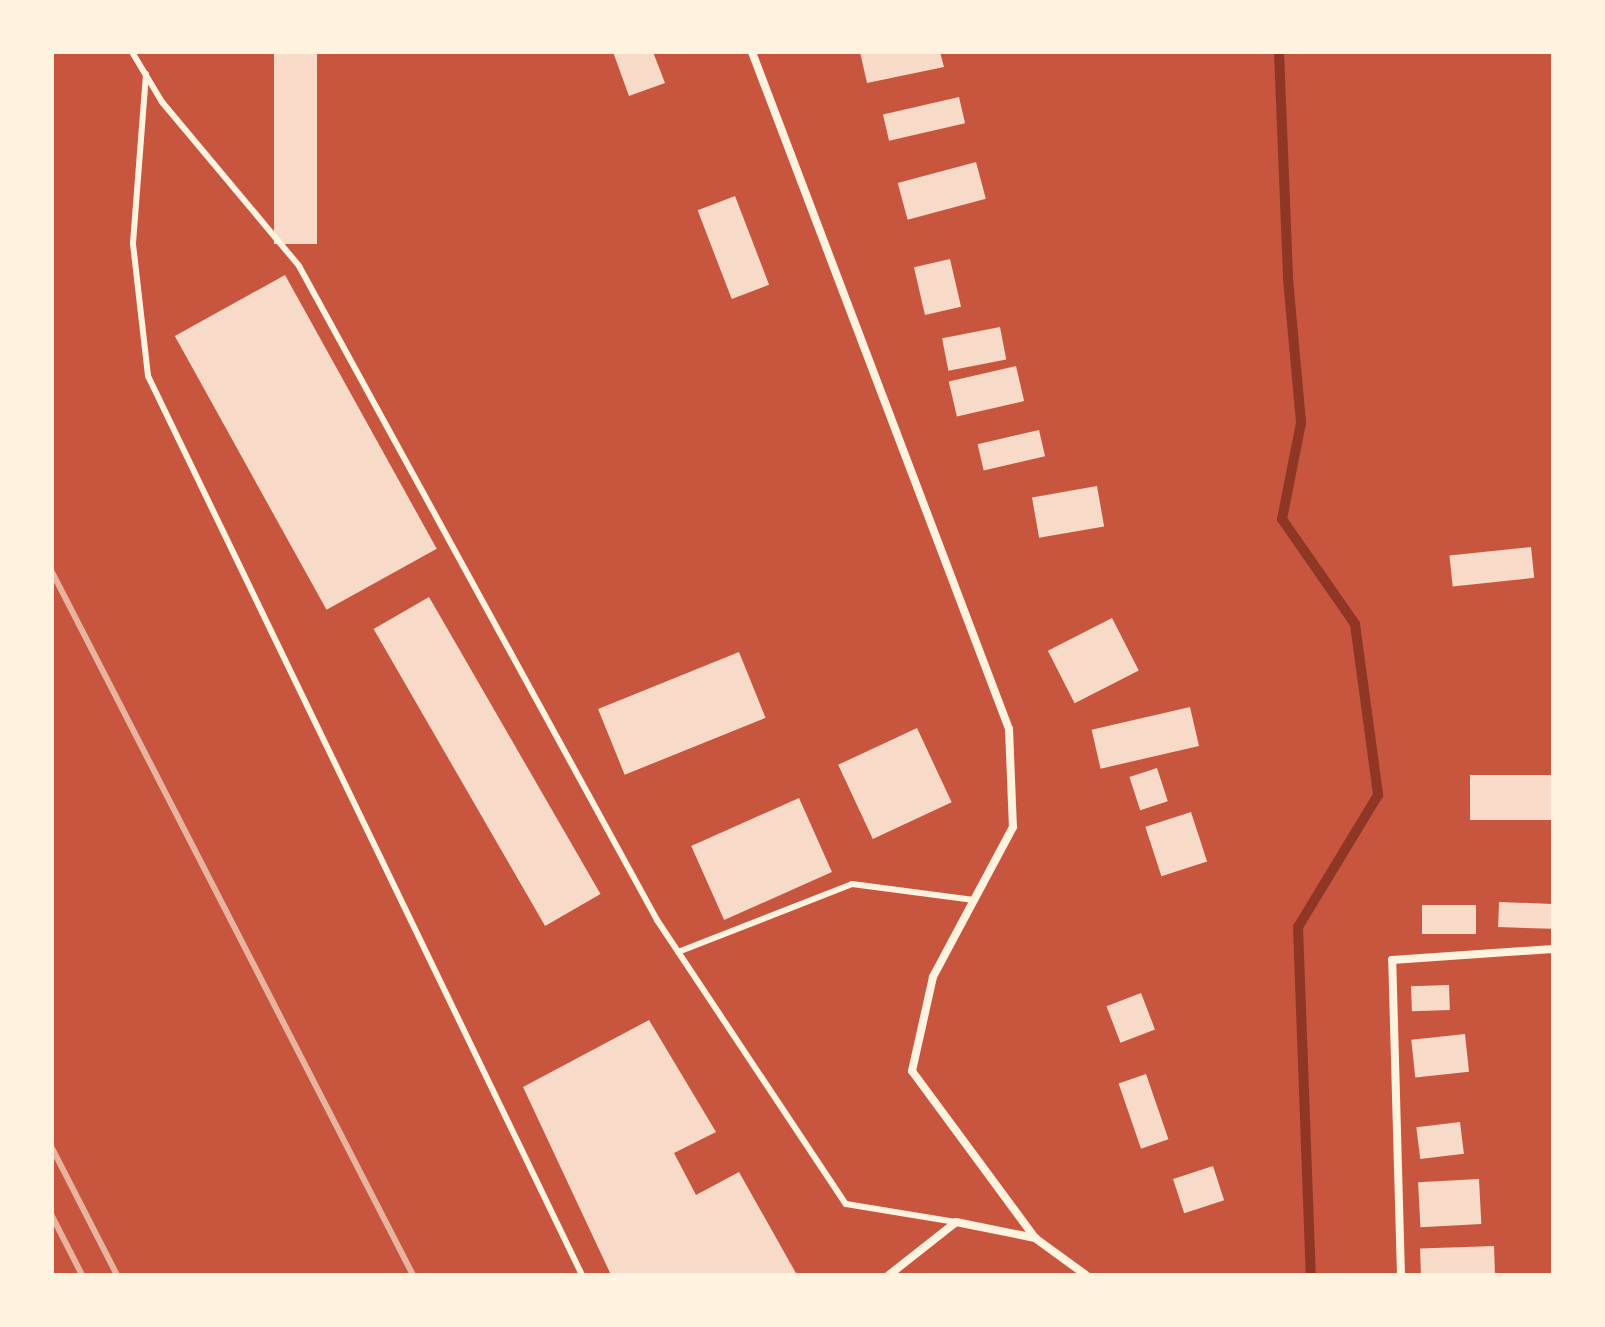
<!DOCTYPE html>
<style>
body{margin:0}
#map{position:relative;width:1605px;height:1327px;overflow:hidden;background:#c8553d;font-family:"Open Sans",sans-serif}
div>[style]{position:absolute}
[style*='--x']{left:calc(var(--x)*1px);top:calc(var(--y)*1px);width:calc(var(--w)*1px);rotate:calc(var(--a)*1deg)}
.stream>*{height:10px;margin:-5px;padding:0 5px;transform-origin:5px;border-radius:5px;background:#8f3625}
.building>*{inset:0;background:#f7dbc8;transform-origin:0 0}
.service>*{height:6px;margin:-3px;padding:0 3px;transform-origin:3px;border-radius:3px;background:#fff3e0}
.minor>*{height:8px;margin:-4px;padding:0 4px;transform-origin:4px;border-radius:4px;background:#fff3e0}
.rail>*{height:6px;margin:-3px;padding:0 3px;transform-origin:3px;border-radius:3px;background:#e9b49f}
span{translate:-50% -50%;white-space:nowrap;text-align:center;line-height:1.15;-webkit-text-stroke:8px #fff3e0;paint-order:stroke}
.frame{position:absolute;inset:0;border:54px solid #fff3e0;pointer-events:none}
</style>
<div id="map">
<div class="stream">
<i style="--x:1279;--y:52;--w:227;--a:87.7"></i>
<i style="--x:1288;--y:279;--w:145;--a:84.8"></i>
<i style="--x:1301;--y:423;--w:98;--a:101.2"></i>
<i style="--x:1282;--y:519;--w:128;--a:55.2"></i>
<i style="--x:1355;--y:624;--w:173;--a:82.3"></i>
<i style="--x:1378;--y:795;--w:154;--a:121.2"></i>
<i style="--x:1298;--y:927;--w:348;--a:87.9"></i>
</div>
<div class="building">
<i style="left:274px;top:52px;width:43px;height:192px"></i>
<i style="clip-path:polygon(613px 52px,653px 52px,665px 83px,629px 96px)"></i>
<i style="clip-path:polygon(860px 52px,940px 52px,944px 67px,867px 83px)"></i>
<i style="left:959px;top:97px;width:27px;height:78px;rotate:77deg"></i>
<i style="left:976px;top:162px;width:38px;height:81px;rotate:75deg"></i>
<i style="left:735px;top:196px;width:95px;height:40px;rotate:69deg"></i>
<i style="left:950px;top:259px;width:49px;height:37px;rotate:77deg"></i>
<i style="left:285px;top:275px;width:313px;height:126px;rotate:61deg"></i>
<i style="left:1000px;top:327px;width:33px;height:59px;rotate:79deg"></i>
<i style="left:1016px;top:366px;width:36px;height:69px;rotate:77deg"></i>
<i style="left:1039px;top:430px;width:27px;height:63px;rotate:77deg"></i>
<i style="left:1097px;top:486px;width:41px;height:66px;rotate:80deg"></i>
<i style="left:1531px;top:547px;width:31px;height:82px;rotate:84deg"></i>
<i style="left:429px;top:597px;width:343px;height:64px;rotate:60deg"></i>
<i style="left:1112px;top:618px;width:59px;height:72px;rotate:63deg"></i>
<i style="left:739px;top:652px;width:71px;height:152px;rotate:68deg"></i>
<i style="left:1190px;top:707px;width:40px;height:101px;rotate:77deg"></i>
<i style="left:917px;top:728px;width:82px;height:87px;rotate:65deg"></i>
<i style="left:1157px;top:768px;width:35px;height:29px;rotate:72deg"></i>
<i style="left:1553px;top:775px;width:45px;height:83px;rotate:90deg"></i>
<i style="left:799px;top:798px;width:81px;height:118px;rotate:66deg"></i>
<i style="left:1191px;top:812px;width:52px;height:48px;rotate:72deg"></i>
<i style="left:1499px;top:902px;width:54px;height:25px;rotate:2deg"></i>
<i style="left:1422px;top:905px;width:54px;height:29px"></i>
<i style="left:1449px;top:985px;width:25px;height:38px;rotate:88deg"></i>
<i style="left:1141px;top:993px;width:39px;height:37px;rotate:69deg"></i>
<i style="clip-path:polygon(649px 1020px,716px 1132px,674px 1153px,696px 1195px,739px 1172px,797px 1275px,611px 1275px,523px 1087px)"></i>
<i style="left:1465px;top:1034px;width:38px;height:54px;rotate:84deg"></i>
<i style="left:1146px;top:1074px;width:69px;height:29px;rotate:71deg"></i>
<i style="left:1460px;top:1122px;width:32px;height:44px;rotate:83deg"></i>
<i style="left:1213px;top:1166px;width:36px;height:42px;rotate:72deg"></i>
<i style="left:1479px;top:1179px;width:45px;height:61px;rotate:87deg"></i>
<i style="left:1494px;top:1246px;width:29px;height:74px;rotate:88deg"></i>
</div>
<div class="service">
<i style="--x:132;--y:52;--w:58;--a:59"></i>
<i style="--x:162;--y:102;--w:214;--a:50.1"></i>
<i style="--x:299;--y:266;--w:746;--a:61.3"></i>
<i style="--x:657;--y:920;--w:341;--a:56.4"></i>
<i style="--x:846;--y:1204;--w:111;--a:9.3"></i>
<i style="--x:146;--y:74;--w:170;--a:94.4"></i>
<i style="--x:133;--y:244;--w:133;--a:83.5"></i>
<i style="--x:148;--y:376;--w:998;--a:64.23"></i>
<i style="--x:678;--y:952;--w:187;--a:-21.3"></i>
<i style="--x:852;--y:884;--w:123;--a:7.5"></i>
</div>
<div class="minor">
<i style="--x:752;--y:52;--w:724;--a:69.21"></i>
<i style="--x:1009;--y:729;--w:98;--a:87.7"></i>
<i style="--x:1013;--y:827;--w:170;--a:118.1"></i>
<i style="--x:933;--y:977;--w:96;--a:102.6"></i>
<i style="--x:912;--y:1071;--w:207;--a:53.6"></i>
<i style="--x:1035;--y:1238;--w:63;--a:36"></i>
<i style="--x:889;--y:1275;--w:85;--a:-38.3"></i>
<i style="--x:956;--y:1222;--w:81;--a:11.4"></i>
<i style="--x:1401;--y:1275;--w:315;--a:-91.6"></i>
<i style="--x:1392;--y:960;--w:161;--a:-3.9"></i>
</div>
<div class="rail">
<i style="--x:52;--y:572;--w:790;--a:62.82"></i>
<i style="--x:52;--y:1148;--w:143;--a:62.9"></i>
<i style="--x:52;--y:1216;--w:66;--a:63"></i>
</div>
<div class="frame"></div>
</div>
